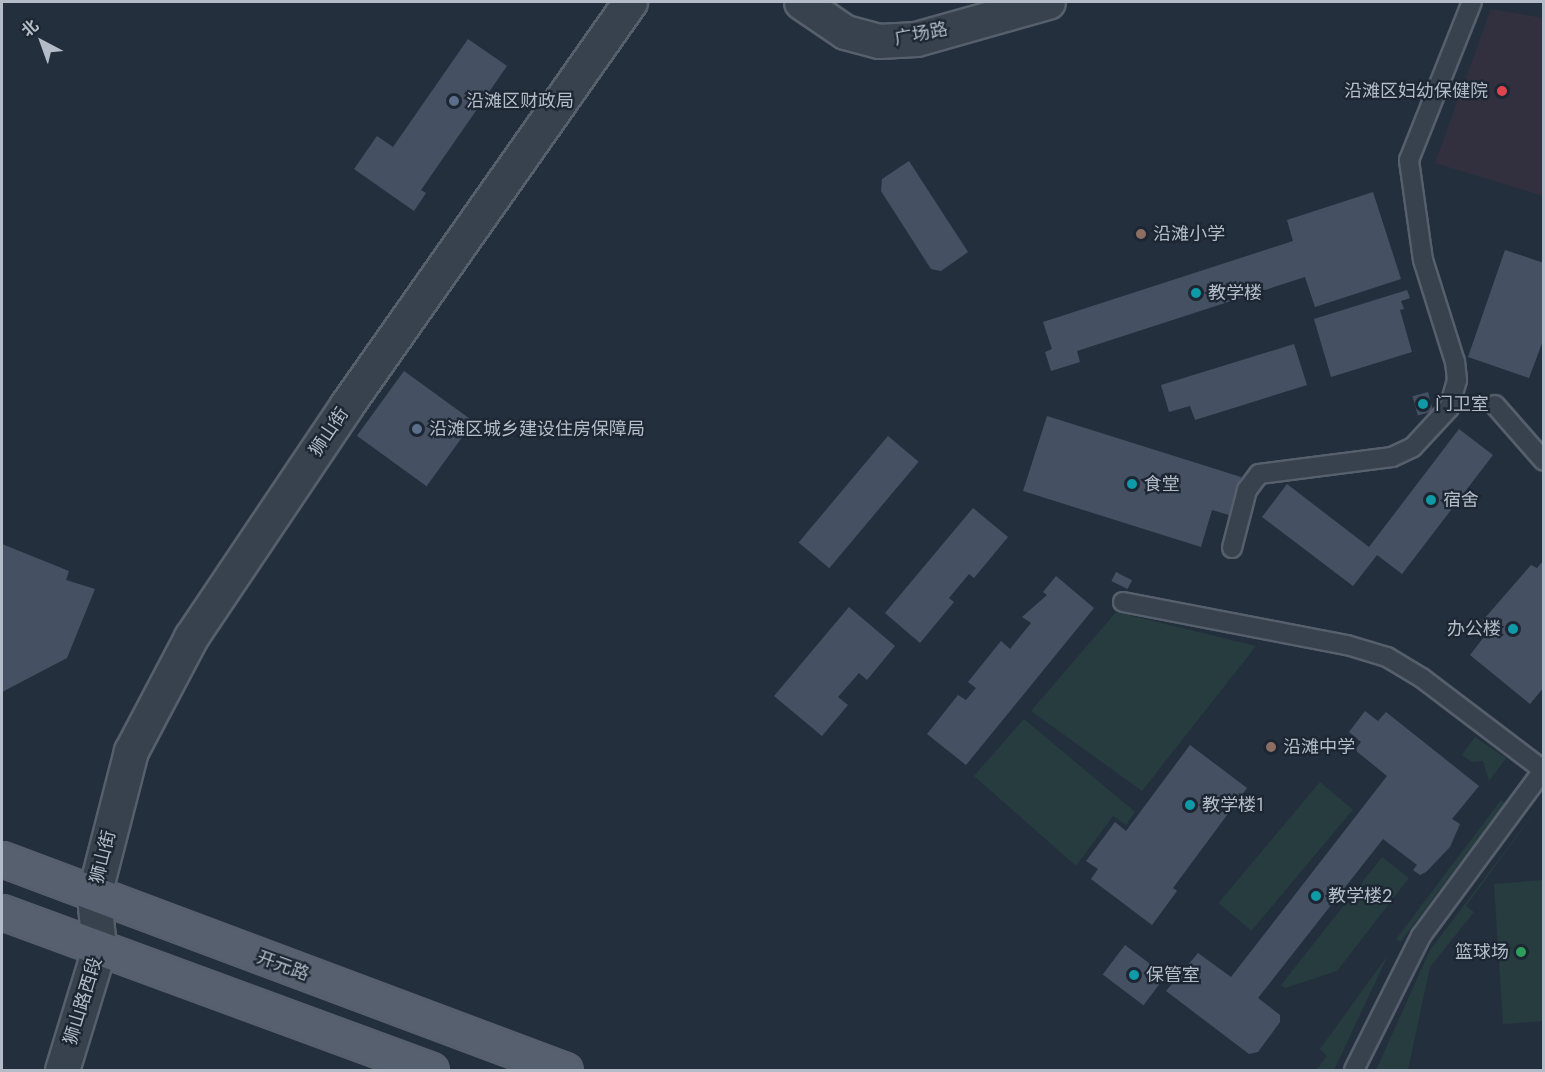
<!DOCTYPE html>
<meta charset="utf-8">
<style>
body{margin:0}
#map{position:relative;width:1545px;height:1072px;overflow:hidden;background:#242f3e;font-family:Jost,"Noto Sans SC",sans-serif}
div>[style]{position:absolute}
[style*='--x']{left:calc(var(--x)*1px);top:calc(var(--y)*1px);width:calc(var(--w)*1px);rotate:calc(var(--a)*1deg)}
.medical>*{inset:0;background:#32303f}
.green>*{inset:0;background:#263c3f;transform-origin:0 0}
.building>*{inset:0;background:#455162;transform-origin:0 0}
.roads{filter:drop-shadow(2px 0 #565f6c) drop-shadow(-2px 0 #565f6c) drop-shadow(0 2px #565f6c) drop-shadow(0 -2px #565f6c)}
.service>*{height:18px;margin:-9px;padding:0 9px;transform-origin:9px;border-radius:9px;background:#38414e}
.minor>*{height:33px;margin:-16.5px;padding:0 16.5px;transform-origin:16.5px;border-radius:16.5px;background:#38414e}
.primary>*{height:33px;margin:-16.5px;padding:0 16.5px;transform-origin:16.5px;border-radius:16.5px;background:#56606e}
.dots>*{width:16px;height:16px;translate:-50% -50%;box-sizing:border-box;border:3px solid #1d2633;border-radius:50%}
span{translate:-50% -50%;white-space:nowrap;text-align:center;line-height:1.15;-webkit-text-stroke:4.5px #1d2633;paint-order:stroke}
.street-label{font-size:18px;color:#b4bcc9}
.poi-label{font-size:18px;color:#b4bcc9}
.right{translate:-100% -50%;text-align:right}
.left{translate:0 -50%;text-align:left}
.frame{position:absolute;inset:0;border:3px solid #b4bcc9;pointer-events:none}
.north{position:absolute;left:12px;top:12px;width:60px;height:60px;-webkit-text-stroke:4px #1d2633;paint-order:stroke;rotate:319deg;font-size:16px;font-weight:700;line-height:24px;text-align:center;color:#b4bcc9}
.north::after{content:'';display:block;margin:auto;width:21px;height:27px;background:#b4bcc9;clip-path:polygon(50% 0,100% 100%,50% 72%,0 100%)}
</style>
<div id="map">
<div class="medical">
<i style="clip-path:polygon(1491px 9px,1543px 18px,1543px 196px,1435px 163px)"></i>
</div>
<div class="green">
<i style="clip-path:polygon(1116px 612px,1256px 646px,1142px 791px,1031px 711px)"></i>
<i style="clip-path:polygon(1024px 719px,1135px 812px,1126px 825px,1113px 816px,1076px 866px,974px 776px)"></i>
<i style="clip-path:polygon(1475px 737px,1506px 758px,1489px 781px,1483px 761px,1472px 762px,1462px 755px)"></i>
<i style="left:1320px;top:782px;width:43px;height:158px;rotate:40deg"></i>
<i style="left:1501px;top:800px;width:5px;height:174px;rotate:37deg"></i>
<i style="clip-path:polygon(1543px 801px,1466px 906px,1474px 912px,1430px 967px,1408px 1070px,1376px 1070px,1430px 950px)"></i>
<i style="clip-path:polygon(1382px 857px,1409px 878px,1337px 971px,1285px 988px,1281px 985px)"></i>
<i style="clip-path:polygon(1543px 880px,1543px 1021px,1503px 1024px,1494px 884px)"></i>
<i style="clip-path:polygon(1388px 955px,1334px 1070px,1316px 1070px,1327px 1056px,1320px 1049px)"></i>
</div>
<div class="building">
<i style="clip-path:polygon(468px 39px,507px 66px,421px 190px,426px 193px,414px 211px,354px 169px,377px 136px,393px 147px)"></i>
<i style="clip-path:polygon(909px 161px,968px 252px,941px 271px,931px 269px,881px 191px,882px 179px)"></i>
<i style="clip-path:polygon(1373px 192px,1401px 279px,1315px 307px,1305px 277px,1077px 351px,1080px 362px,1051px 371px,1045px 352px,1052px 349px,1043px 322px,1293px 241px,1287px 220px)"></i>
<i style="clip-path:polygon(1505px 250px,1544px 263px,1544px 338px,1529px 378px,1468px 357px)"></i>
<i style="clip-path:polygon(1407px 290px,1410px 298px,1401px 301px,1404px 309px,1400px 310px,1412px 352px,1331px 377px,1314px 319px)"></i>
<i style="clip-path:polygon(1294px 344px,1307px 385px,1195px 420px,1190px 406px,1169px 412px,1161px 385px)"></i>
<i style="left:404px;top:371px;width:86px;height:80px;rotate:36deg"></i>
<i style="left:1428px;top:392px;width:20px;height:16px;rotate:75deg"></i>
<i style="clip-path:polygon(1047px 416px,1241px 477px,1229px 515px,1212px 510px,1201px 547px,1023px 491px)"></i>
<i style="clip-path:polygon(1459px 429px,1493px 455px,1402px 574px,1377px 555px,1353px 586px,1262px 517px,1287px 484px,1369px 547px)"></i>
<i style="left:888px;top:436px;width:40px;height:139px;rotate:40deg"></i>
<i style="clip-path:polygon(973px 508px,1008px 537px,974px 578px,969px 574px,949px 598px,954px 602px,920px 643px,885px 613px)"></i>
<i style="clip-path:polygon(2px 544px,69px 571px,66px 580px,95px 589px,67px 658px,2px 692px)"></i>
<i style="clip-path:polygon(1544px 560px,1544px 687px,1530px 704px,1470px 655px,1487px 633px,1478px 626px,1531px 565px,1537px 568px)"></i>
<i style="left:1116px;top:572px;width:18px;height:10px;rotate:27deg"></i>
<i style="clip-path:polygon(1056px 576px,1094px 608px,966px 765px,927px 734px,958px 695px,966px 700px,976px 688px,968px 682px,1001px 641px,1010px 649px,1031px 623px,1022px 617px,1047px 595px,1043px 592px)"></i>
<i style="clip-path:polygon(849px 607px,895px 646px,867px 680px,859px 673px,838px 697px,848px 705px,822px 736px,774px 696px)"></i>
<i style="clip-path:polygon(1365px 711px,1378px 721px,1386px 712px,1479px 786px,1452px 819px,1460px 824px,1450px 847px,1426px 872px,1420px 875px,1413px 870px,1417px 865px,1383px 839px,1258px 998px,1280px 1015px,1280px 1022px,1258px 1052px,1249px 1054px,1166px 991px,1198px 953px,1231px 977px,1387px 776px,1355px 750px,1361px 742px,1349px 732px)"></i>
<i style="clip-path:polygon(1190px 745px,1247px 788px,1173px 888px,1177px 891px,1152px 925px,1091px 879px,1098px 869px,1086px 861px,1115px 822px,1126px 831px)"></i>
<i style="left:1125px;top:945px;width:51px;height:37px;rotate:37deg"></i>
</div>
<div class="roads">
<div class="service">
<i style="--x:1495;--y:405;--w:74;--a:48.8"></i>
<i style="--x:1232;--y:548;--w:60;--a:-75.5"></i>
<i style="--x:1247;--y:490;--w:20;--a:-53"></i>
<i style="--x:1259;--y:474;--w:134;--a:-7.3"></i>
<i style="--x:1392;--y:457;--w:23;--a:-25"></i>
<i style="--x:1413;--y:447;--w:53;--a:-47.3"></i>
<i style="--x:1449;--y:408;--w:29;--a:-74"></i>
<i style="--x:1457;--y:380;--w:18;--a:-96"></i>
<i style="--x:1455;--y:362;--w:107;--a:-107.4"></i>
<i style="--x:1423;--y:260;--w:101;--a:-98"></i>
<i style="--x:1409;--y:160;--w:170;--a:-68.3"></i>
<i style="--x:1123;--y:602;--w:228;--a:10.9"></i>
<i style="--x:1347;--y:645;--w:42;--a:16.7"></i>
<i style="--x:1387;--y:657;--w:41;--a:31"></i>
<i style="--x:1422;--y:678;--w:152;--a:37.2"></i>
<i style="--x:1354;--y:1070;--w:150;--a:-63.4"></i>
<i style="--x:1421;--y:936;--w:207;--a:-53.6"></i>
</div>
<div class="minor">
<i style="--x:801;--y:2;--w:53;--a:34.3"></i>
<i style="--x:845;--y:32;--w:35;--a:15"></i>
<i style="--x:879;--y:41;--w:37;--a:-3"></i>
<i style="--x:916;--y:39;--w:137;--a:-15.7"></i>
<i style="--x:62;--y:1070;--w:127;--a:-73"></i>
<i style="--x:99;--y:949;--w:54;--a:-95.3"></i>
<i style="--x:94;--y:895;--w:149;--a:-75.6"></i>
<i style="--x:131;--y:751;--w:129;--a:-62.2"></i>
<i style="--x:191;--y:637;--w:278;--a:-56.1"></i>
<i style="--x:346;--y:406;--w:494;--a:-54.9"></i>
</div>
<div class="primary">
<i style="--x:2;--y:859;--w:601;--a:20.54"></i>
<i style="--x:2;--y:912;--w:457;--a:20.2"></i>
</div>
</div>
<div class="dots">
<i style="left:1502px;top:91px;background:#e0444e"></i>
<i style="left:454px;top:101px;background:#5c6f8a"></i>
<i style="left:1141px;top:234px;background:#8d6e63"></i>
<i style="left:1196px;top:293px;background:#0f9aa8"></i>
<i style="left:1423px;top:404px;background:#0f9aa8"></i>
<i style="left:417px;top:429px;background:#5c6f8a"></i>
<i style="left:1132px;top:484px;background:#0f9aa8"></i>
<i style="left:1431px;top:500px;background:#0f9aa8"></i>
<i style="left:1513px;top:629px;background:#0f9aa8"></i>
<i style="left:1271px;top:747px;background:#8d6e63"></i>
<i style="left:1190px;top:805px;background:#0f9aa8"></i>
<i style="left:1316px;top:896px;background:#0f9aa8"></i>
<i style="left:1521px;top:952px;background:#2e9e5b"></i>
<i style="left:1134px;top:975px;background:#0f9aa8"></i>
</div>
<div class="street-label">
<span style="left:921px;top:34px;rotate:-11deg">广场路</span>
<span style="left:329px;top:432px;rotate:-56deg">狮山街</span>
<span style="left:103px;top:857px;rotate:-76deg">狮山街</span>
<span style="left:283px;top:966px;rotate:20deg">开元路</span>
<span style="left:83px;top:1001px;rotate:-73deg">狮山路西段</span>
</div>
<div class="poi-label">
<span class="right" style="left:1488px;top:91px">沿滩区妇幼保健院</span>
<span class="left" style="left:466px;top:101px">沿滩区财政局</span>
<span class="left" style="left:1153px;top:234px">沿滩小学</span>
<span class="left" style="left:1208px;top:293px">教学楼</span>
<span class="left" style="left:1435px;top:404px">门卫室</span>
<span class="left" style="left:429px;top:429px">沿滩区城乡建设住房保障局</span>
<span class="left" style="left:1144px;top:484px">食堂</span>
<span class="left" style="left:1443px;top:500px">宿舍</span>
<span class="right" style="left:1501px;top:629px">办公楼</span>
<span class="left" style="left:1283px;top:747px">沿滩中学</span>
<span class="left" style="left:1202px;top:805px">教学楼1</span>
<span class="left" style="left:1328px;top:896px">教学楼2</span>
<span class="right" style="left:1509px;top:952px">篮球场</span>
<span class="left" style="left:1146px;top:975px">保管室</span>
</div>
<div class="frame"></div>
<div class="north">北</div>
</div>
